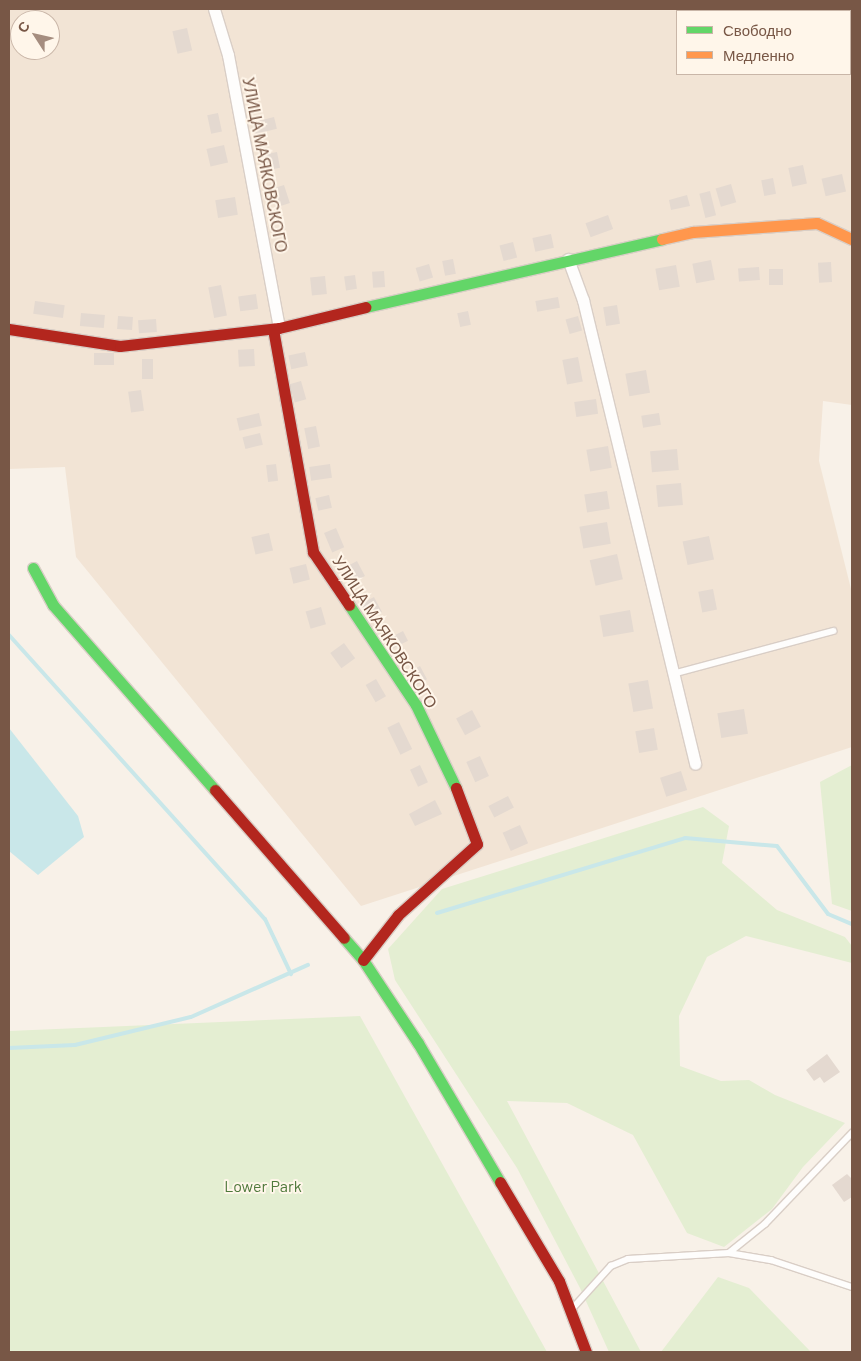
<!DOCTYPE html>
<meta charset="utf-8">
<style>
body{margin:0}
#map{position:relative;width:861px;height:1361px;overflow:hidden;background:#f8f1e8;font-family:Barlow,sans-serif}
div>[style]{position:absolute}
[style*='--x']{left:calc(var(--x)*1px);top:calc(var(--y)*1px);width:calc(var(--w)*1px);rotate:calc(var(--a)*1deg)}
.residential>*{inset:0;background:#f2e4d5}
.green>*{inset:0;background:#e4eed2}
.water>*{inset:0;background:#c9e7e9}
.stream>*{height:4px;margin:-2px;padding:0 2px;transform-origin:2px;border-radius:2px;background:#c9e7e9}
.building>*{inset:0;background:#e4d9d0;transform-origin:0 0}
.roads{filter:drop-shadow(1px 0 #d9cec6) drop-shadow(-1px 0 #d9cec6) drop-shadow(0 1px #d9cec6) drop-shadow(0 -1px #d9cec6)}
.lane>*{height:5.5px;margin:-2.75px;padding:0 2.75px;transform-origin:2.75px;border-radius:2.75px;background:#fefdfc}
.street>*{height:11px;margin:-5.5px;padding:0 5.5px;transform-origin:5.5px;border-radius:5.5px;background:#fefdfc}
.fast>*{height:11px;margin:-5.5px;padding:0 5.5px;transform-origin:5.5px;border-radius:5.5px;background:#63d668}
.slow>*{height:11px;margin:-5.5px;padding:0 5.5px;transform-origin:5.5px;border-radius:5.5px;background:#ff974d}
.jam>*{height:11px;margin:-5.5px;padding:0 5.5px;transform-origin:5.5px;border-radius:5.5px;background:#b3261e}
span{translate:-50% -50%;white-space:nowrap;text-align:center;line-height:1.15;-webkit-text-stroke:4px #fff6ea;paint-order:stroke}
.street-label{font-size:16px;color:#785746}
.park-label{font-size:16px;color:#4f793b}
.frame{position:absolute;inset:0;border:10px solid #785746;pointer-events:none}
.legend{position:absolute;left:676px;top:10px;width:175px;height:65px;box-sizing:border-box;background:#fff6ea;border:1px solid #c9b6a8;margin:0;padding:6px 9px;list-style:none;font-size:15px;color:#785746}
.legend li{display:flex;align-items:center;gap:10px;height:25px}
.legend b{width:25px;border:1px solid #c9b6a8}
.north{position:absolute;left:10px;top:10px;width:50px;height:50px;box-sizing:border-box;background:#fff6ea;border:1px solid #c9b6a8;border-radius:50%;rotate:305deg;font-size:14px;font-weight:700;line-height:20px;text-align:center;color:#785746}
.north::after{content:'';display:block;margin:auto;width:18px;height:22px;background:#a58d7f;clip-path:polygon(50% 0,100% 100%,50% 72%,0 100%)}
</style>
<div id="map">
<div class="residential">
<i style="clip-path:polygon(evenodd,9px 9px,852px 9px,852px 405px,823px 401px,819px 461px,852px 593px,852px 747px,361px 906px,76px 557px,65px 467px,9px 469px,9px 9px,677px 11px,850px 11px,850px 74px,677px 74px,677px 11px,9px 9px,20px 20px,50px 20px,50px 50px,20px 50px,20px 20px)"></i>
</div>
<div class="green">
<i style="clip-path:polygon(852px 765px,852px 911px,832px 904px,820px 782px)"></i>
<i style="clip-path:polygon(703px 807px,729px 826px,722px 863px,777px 910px,845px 937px,852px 946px,852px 963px,746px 936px,707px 957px,679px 1016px,680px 1066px,721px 1081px,749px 1080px,775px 1095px,845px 1123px,803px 1167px,772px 1209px,724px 1247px,687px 1233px,633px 1135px,567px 1103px,507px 1101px,641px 1352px,609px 1352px,580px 1288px,517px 1168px,395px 980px,388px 949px,442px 889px)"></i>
<i style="clip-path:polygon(360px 1016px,547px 1352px,9px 1352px,9px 1031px)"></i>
<i style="clip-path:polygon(718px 1277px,749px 1288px,811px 1352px,661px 1352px)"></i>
</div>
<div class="water">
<i style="clip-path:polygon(9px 728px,78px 816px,84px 837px,38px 875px,9px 851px)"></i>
</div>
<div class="stream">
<i style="--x:9;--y:635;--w:382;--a:48"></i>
<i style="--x:265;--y:919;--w:61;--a:64.7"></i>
<i style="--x:437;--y:913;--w:259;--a:-16.8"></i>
<i style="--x:685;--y:838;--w:92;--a:5"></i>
<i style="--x:777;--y:846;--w:85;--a:53.1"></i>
<i style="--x:828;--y:914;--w:26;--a:23"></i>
<i style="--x:9;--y:1048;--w:66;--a:-2.6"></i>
<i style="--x:75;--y:1045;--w:119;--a:-13.6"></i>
<i style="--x:191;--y:1017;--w:128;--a:-24"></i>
</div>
<div class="building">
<i style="left:187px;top:28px;width:23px;height:15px;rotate:77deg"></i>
<i style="left:218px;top:113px;width:19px;height:11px;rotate:78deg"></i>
<i style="left:274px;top:117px;width:12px;height:22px;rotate:76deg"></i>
<i style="left:224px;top:145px;width:18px;height:18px;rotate:77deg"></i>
<i style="left:277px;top:152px;width:16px;height:12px;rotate:79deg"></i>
<i style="left:803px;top:165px;width:19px;height:15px;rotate:78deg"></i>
<i style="left:842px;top:174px;width:18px;height:21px;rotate:77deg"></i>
<i style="left:773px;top:178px;width:16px;height:12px;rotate:79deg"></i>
<i style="left:731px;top:184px;width:19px;height:16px;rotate:74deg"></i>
<i style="left:284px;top:185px;width:19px;height:13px;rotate:72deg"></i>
<i style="left:710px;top:191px;width:25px;height:11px;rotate:76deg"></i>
<i style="clip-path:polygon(687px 195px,690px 206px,671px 210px,669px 200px)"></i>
<i style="left:235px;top:197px;width:18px;height:20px;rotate:81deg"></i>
<i style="left:608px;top:215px;width:15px;height:24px;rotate:70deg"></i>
<i style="left:551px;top:234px;width:14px;height:19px;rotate:78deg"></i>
<i style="left:513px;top:242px;width:16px;height:14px;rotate:75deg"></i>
<i style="left:453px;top:259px;width:15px;height:11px;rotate:79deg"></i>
<i style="left:711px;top:260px;width:20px;height:19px;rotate:79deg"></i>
<i style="left:831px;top:262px;width:20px;height:13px;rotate:87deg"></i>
<i style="left:429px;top:264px;width:14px;height:14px;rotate:73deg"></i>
<i style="left:676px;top:265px;width:22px;height:21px;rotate:80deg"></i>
<i style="left:759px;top:267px;width:13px;height:21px;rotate:86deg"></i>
<i style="left:769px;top:269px;width:14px;height:16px"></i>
<i style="left:384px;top:271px;width:16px;height:12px;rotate:86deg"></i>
<i style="left:355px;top:275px;width:14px;height:11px;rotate:82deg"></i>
<i style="left:325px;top:276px;width:18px;height:15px;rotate:84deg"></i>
<i style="left:221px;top:285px;width:31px;height:13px;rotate:79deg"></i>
<i style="left:256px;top:294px;width:15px;height:18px;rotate:82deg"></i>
<i style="left:558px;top:297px;width:11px;height:23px;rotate:80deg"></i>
<i style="left:35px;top:301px;width:30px;height:13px;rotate:8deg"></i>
<i style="left:617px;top:305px;width:19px;height:14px;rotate:81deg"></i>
<i style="left:468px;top:311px;width:14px;height:11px;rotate:78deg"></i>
<i style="left:81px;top:313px;width:24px;height:13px;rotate:5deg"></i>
<i style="left:118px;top:316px;width:15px;height:13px;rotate:4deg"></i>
<i style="left:578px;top:316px;width:15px;height:13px;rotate:74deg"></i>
<i style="left:156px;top:319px;width:13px;height:18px;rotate:86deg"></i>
<i style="left:254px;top:349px;width:17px;height:16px;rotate:87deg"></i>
<i style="left:305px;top:352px;width:14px;height:17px;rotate:78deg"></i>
<i style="left:94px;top:353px;width:20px;height:12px"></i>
<i style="left:578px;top:357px;width:25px;height:16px;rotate:79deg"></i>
<i style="left:142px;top:359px;width:11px;height:20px"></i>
<i style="left:646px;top:370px;width:23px;height:21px;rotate:80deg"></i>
<i style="left:301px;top:381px;width:19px;height:12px;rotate:74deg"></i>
<i style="left:141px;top:390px;width:21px;height:13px;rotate:82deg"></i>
<i style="left:596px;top:399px;width:15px;height:22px;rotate:82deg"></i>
<i style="left:259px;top:413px;width:13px;height:23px;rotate:77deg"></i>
<i style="left:659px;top:413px;width:12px;height:18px;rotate:81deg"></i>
<i style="left:316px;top:426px;width:21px;height:12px;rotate:79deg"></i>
<i style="left:260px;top:433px;width:12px;height:18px;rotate:76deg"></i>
<i style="left:608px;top:446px;width:22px;height:22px;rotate:80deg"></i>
<i style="left:677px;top:449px;width:21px;height:27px;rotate:85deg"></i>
<i style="left:276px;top:464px;width:17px;height:10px;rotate:83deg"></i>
<i style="left:330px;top:464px;width:14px;height:21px;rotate:82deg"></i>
<i style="left:681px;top:483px;width:22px;height:25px;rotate:85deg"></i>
<i style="left:607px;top:491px;width:18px;height:23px;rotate:81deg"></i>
<i style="left:329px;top:495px;width:13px;height:14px;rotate:77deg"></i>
<i style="left:607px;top:522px;width:22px;height:28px;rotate:80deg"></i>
<i style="left:336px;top:528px;width:21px;height:13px;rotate:67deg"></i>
<i style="left:269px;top:533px;width:18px;height:18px;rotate:77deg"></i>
<i style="left:709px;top:536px;width:24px;height:27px;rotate:78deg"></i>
<i style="left:617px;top:554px;width:26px;height:28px;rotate:77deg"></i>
<i style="left:357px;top:561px;width:17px;height:15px;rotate:62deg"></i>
<i style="left:306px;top:564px;width:16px;height:17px;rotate:76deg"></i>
<i style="left:713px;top:589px;width:21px;height:15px;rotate:79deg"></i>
<i style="left:374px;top:597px;width:17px;height:15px;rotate:62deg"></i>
<i style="left:321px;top:607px;width:18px;height:16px;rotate:74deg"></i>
<i style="left:630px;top:610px;width:22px;height:31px;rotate:80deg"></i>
<i style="left:403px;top:631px;width:11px;height:22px;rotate:63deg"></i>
<i style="left:344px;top:643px;width:19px;height:17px;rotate:54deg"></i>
<i style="left:420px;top:666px;width:15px;height:17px;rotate:62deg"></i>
<i style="left:376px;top:679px;width:20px;height:12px;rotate:60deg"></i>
<i style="left:648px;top:680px;width:29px;height:20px;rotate:80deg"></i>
<i style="left:744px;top:709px;width:25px;height:27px;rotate:81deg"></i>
<i style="left:472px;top:710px;width:19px;height:18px;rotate:62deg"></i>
<i style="left:399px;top:722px;width:30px;height:13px;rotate:64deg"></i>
<i style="left:654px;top:728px;width:22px;height:19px;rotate:80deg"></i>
<i style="left:480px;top:756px;width:22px;height:15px;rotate:66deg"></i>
<i style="left:420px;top:765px;width:19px;height:11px;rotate:65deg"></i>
<i style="left:681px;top:771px;width:20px;height:22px;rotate:72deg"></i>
<i style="left:508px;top:796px;width:13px;height:22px;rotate:63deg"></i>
<i style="clip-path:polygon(435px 800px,442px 814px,415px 826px,409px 814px)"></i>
<i style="left:520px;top:825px;width:20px;height:19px;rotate:66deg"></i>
<i style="clip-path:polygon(827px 1054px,840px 1072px,824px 1083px,820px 1077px,814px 1081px,806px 1070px)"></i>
<i style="clip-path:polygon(847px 1174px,852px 1179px,852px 1197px,844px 1202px,832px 1185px)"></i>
</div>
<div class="roads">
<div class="lane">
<i style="--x:673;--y:674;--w:166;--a:-15"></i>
<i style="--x:729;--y:1253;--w:43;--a:9.5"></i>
<i style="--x:771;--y:1260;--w:85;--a:18.4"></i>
<i style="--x:572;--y:1309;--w:58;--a:-47.8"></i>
<i style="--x:611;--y:1266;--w:18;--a:-22"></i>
<i style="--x:628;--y:1259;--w:101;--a:-3.4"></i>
<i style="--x:729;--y:1253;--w:46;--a:-38.9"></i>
<i style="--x:765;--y:1224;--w:126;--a:-46.3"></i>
</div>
<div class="street">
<i style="--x:214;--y:9;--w:48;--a:73.1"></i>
<i style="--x:228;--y:55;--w:278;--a:79.4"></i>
<i style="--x:568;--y:259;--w:44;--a:69.9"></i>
<i style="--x:583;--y:300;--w:477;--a:76.4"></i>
</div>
<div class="fast">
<i style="--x:366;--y:307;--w:304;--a:-12.9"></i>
<i style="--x:33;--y:568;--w:42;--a:61.6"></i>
<i style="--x:53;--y:605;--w:246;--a:48.8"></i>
<i style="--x:349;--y:605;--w:120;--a:56.2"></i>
<i style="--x:416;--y:705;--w:92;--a:64.3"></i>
<i style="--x:344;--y:938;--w:29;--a:49"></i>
<i style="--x:363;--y:960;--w:100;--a:56.5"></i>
<i style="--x:418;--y:1043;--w:161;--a:59.5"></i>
</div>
<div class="slow">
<i style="--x:662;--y:239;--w:32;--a:-13"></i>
<i style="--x:693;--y:232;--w:124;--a:-4.2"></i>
<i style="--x:817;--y:223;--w:38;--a:25"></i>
</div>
<div class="jam">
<i style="--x:9;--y:329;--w:112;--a:8.7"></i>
<i style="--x:120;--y:346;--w:160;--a:-6.5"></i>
<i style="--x:279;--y:328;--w:89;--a:-13.6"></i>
<i style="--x:273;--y:329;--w:227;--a:79.8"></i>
<i style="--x:313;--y:552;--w:64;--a:55.8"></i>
<i style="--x:215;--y:790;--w:196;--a:48.9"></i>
<i style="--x:363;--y:960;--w:57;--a:-52.1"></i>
<i style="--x:398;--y:915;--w:106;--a:-41.9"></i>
<i style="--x:477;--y:844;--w:60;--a:-110.6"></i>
<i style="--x:500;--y:1182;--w:115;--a:59.2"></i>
<i style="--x:559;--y:1281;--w:76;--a:69.2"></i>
</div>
</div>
<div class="street-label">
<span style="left:265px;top:165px;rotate:79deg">УЛИЦА МАЯКОВСКОГО</span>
<span style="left:385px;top:632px;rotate:57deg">УЛИЦА МАЯКОВСКОГО</span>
</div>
<div class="park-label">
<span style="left:263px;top:1186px">Lower Park</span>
</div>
<div class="frame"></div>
<ul class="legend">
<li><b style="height:6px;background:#63d668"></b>Свободно</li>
<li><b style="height:6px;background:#ff974d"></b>Медленно</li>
</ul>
<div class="north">С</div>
</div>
